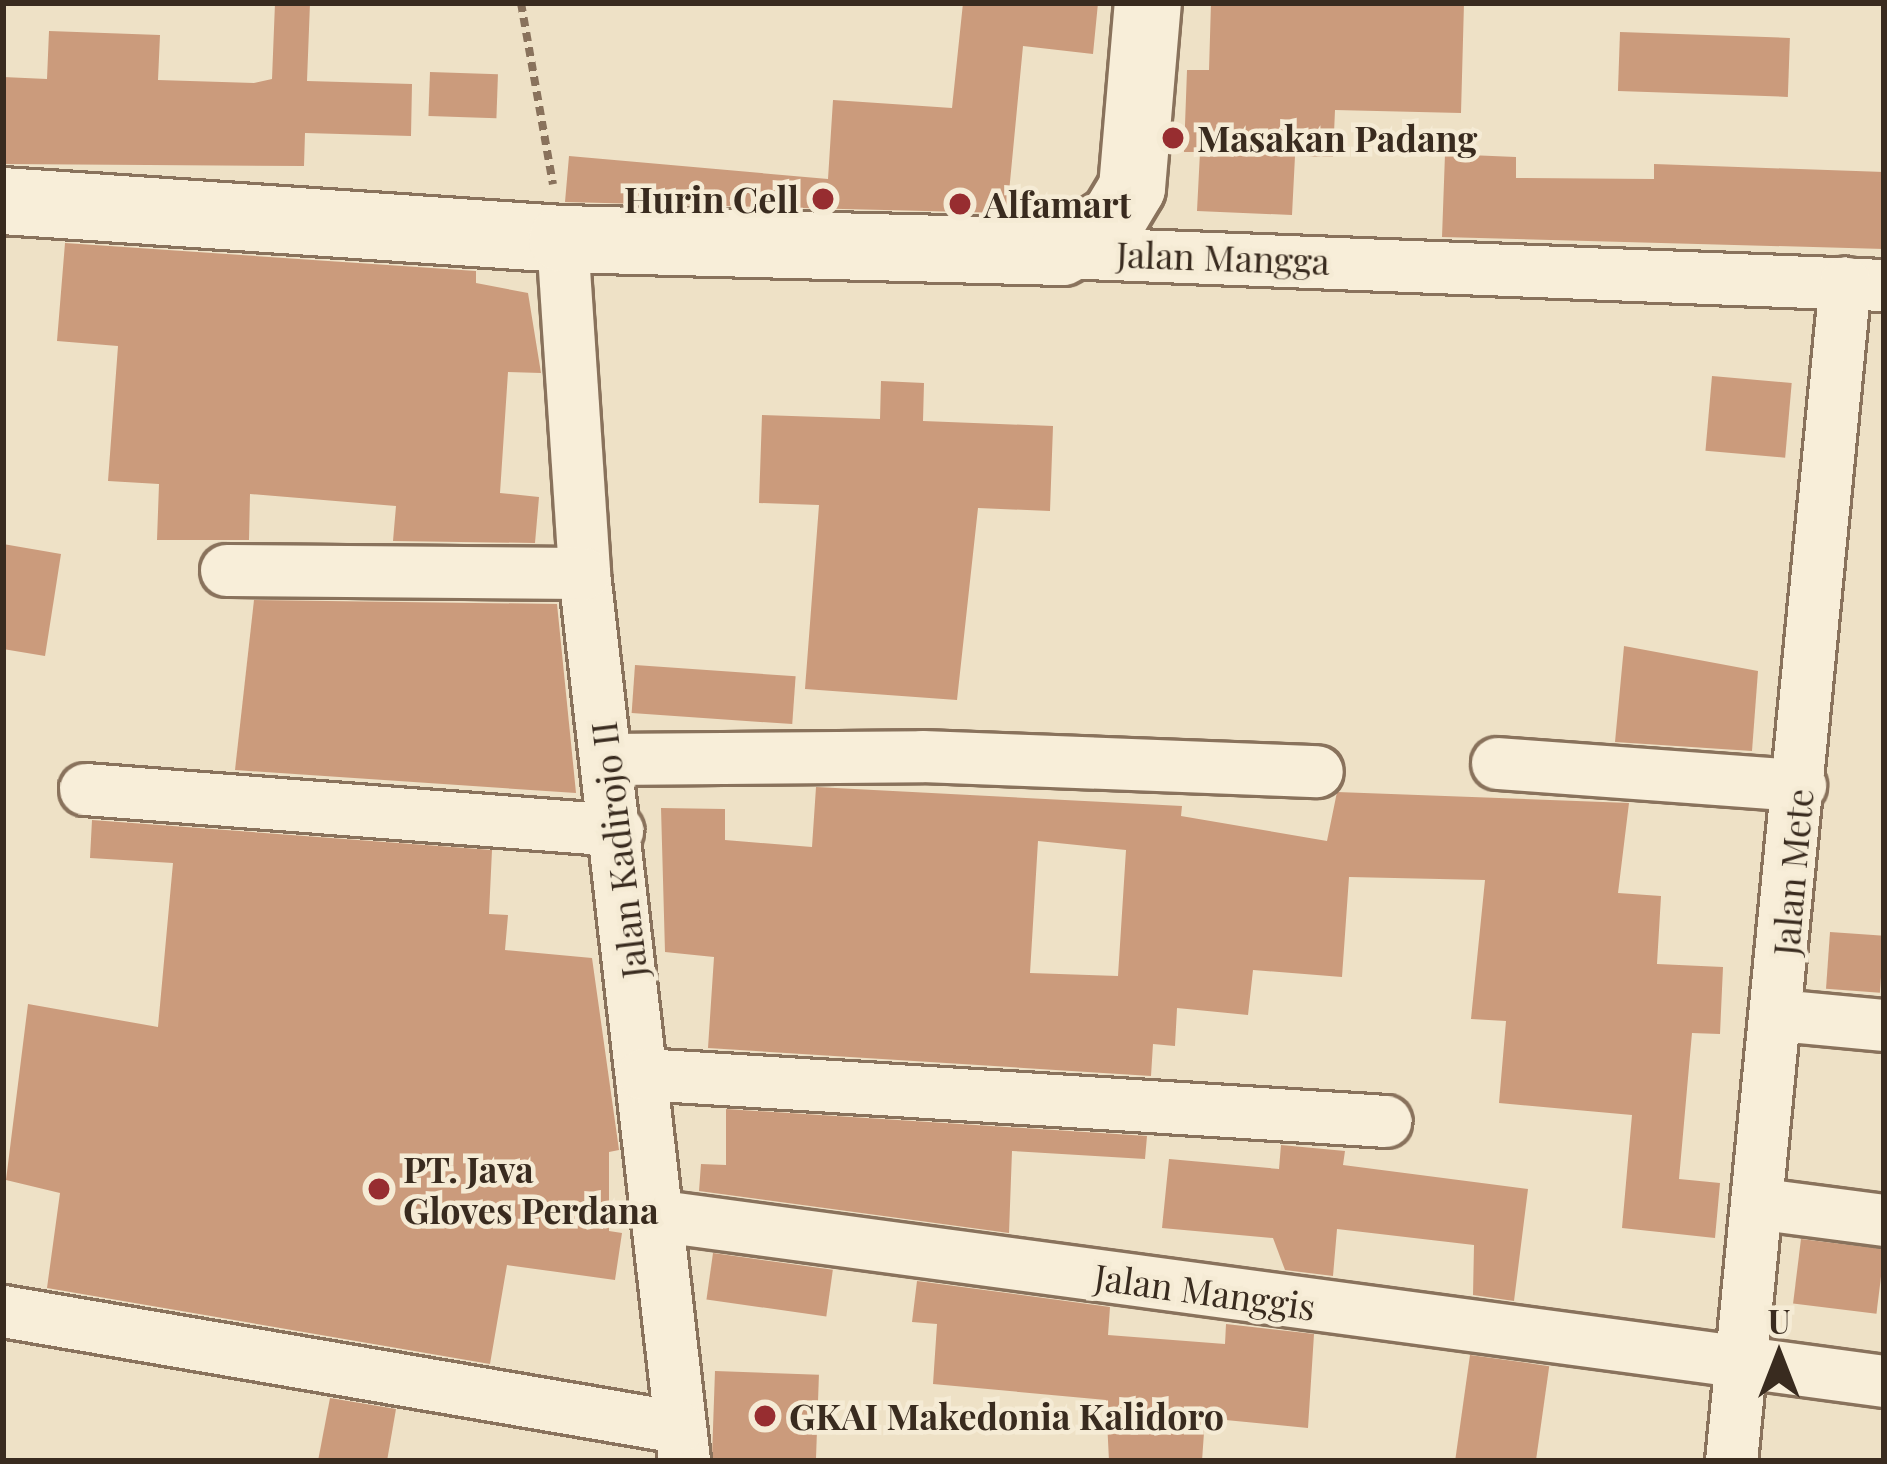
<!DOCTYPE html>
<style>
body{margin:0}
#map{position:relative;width:1887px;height:1464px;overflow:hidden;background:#eee1c6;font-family:"Playfair Display",serif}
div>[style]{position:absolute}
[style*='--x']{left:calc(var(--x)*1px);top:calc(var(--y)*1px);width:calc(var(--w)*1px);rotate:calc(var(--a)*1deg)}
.building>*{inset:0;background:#cb9b7c;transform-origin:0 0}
.path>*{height:8px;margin-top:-4px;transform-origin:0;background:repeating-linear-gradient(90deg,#89725c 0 9px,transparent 0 15px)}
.roads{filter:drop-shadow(3px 0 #89725c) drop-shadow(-3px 0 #89725c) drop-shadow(0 3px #89725c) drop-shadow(0 -3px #89725c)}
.street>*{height:51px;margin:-25.5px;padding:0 25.5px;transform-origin:25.5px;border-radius:25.5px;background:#f8eed9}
.secondary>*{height:66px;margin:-33px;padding:0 33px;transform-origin:33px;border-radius:33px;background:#f8eed9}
.dots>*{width:33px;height:33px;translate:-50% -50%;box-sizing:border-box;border:6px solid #f5ebd5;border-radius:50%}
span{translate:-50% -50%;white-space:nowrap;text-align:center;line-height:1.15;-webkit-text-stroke:9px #f5ebd5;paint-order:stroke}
.poi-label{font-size:36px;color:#392b1f;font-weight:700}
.left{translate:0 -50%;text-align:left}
.right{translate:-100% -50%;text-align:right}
.street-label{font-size:36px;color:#392b1f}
.frame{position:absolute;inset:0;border:6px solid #392b1f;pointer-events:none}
.north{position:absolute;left:1719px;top:1296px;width:120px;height:120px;-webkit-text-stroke:9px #f5ebd5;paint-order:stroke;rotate:0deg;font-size:33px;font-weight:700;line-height:48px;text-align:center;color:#392b1f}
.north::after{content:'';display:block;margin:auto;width:42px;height:54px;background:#392b1f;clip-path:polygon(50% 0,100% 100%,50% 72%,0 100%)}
</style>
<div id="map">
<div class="building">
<i style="clip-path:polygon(275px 3px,310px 3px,307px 81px,412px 84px,411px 136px,305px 133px,304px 166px,3px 164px,3px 77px,47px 79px,49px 31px,160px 35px,158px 80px,254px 83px,272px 79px)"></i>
<i style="clip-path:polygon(963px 3px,1098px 3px,1093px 54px,1023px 46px,1007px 213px,565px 202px,569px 156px,828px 179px,833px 100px,952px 108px)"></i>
<i style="clip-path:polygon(1211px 3px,1464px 3px,1461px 113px,1335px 110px,1333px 157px,1295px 156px,1292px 215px,1197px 211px,1200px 152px,1184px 152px,1187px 70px,1209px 70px)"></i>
<i style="left:1620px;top:32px;width:170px;height:59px;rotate:2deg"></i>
<i style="left:430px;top:72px;width:68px;height:44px;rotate:2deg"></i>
<i style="clip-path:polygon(1445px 154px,1516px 157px,1516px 178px,1654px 179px,1654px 164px,1884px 172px,1884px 249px,1442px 237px)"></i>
<i style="clip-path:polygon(65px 243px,476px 271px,476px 283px,528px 293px,541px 373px,508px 372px,500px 493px,539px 497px,535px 543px,393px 541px,396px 506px,250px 494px,249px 540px,157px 540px,159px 484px,108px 481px,118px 346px,57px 341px)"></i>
<i style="left:1712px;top:376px;width:80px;height:75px;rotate:5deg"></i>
<i style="clip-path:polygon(881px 381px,924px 383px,923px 421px,1053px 426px,1050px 511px,978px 508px,957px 700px,805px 689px,819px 505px,759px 503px,762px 415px,880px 419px)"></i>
<i style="clip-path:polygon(3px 544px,61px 554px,45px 656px,3px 649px)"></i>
<i style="clip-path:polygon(254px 600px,557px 604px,576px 793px,235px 770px)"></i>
<i style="clip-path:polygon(1624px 646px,1758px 671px,1752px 751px,1615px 742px)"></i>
<i style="left:635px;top:665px;width:161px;height:48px;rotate:4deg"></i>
<i style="clip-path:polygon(evenodd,816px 787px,1182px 806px,1181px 816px,1327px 841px,1337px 792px,1629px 803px,1618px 893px,1661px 896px,1657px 964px,1723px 967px,1720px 1034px,1692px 1033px,1679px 1179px,1720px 1183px,1715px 1238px,1622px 1228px,1632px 1115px,1499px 1103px,1506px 1021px,1471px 1019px,1485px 880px,1349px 877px,1342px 977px,1253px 970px,1248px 1015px,1177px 1008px,1175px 1046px,1153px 1044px,1151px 1076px,708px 1048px,714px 957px,665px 952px,661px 808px,725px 809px,725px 840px,812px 847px,816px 787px,1038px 841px,1126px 850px,1118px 976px,1030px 973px,1038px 841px)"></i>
<i style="clip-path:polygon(92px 820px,492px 850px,489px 914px,508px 915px,505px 950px,592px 958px,619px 1150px,609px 1152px,609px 1231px,622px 1233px,615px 1280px,507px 1265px,490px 1364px,47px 1288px,60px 1193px,6px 1180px,28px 1004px,158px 1027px,173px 863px,90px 858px)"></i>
<i style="left:1830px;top:932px;width:54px;height:57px;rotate:4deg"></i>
<i style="clip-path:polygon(726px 1109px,1147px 1136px,1145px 1159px,1012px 1151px,1009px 1233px,699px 1191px,701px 1164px,726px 1165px)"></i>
<i style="clip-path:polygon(1281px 1145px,1345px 1151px,1343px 1165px,1528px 1189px,1514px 1301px,1473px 1295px,1474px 1245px,1337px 1229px,1333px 1276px,1285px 1270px,1273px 1238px,1162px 1228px,1169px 1159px,1279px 1169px)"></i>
<i style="left:1801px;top:1239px;width:84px;height:65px;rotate:7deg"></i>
<i style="left:713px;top:1253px;width:121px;height:47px;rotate:8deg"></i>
<i style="clip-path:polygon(917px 1281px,1110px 1307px,1108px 1335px,1225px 1344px,1226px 1324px,1314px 1334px,1308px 1428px,1205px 1418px,1202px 1461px,1109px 1461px,1106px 1400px,933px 1384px,937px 1324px,912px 1322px)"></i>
<i style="left:1470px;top:1355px;width:80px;height:106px;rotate:8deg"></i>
<i style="left:715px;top:1371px;width:104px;height:87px;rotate:2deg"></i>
<i style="clip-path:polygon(330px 1398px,396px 1409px,387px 1461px,318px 1461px)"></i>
</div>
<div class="path">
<i style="--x:521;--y:3;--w:184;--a:80"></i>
</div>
<div class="roads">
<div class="street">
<i style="--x:562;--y:239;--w:335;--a:86.2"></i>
<i style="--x:584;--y:573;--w:894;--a:83.57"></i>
<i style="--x:1062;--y:252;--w:823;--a:2.3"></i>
<i style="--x:226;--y:570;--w:358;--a:0.5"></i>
<i style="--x:609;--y:759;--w:313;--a:-0.5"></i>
<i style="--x:922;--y:756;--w:395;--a:2.2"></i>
<i style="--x:1497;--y:763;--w:304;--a:4.2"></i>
<i style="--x:85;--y:789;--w:534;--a:4.41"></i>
<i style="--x:1778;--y:1015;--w:106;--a:5.4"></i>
<i style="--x:643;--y:1074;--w:744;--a:3.62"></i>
<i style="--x:1762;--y:1204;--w:123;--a:7.5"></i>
<i style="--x:661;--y:1216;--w:1234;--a:7.68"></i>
<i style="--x:3;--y:1311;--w:685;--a:9.75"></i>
<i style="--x:1731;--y:1461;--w:1184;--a:-84.48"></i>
</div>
<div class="secondary">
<i style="--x:3;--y:201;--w:560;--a:3.89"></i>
<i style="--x:562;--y:239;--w:500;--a:1.49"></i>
<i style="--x:1062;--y:252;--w:62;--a:-33.2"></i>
<i style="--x:1114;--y:218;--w:35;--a:-59"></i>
<i style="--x:1132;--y:188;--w:186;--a:-85.1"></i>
</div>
</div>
<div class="dots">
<i style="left:1173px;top:138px;background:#972d30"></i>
<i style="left:823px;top:199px;background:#972d30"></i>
<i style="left:960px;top:204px;background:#972d30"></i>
<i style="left:379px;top:1189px;background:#972d30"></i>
<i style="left:765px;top:1416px;background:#972d30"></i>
</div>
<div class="poi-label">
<span class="left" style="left:1197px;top:138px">Masakan Padang</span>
<span class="right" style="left:799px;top:199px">Hurin Cell</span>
<span class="left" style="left:984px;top:204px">Alfamart</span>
<span class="left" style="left:403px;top:1189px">PT. Java<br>Gloves Perdana</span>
<span class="left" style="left:789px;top:1416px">GKAI Makedonia Kalidoro</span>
</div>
<div class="street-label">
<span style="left:1223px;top:257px;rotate:2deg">Jalan Mangga</span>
<span style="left:618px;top:850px;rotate:-97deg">Jalan Kadirojo II</span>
<span style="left:1792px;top:872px;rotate:-85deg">Jalan Mete</span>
<span style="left:1205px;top:1291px;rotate:8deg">Jalan Manggis</span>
</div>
<div class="frame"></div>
<div class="north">U</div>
</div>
